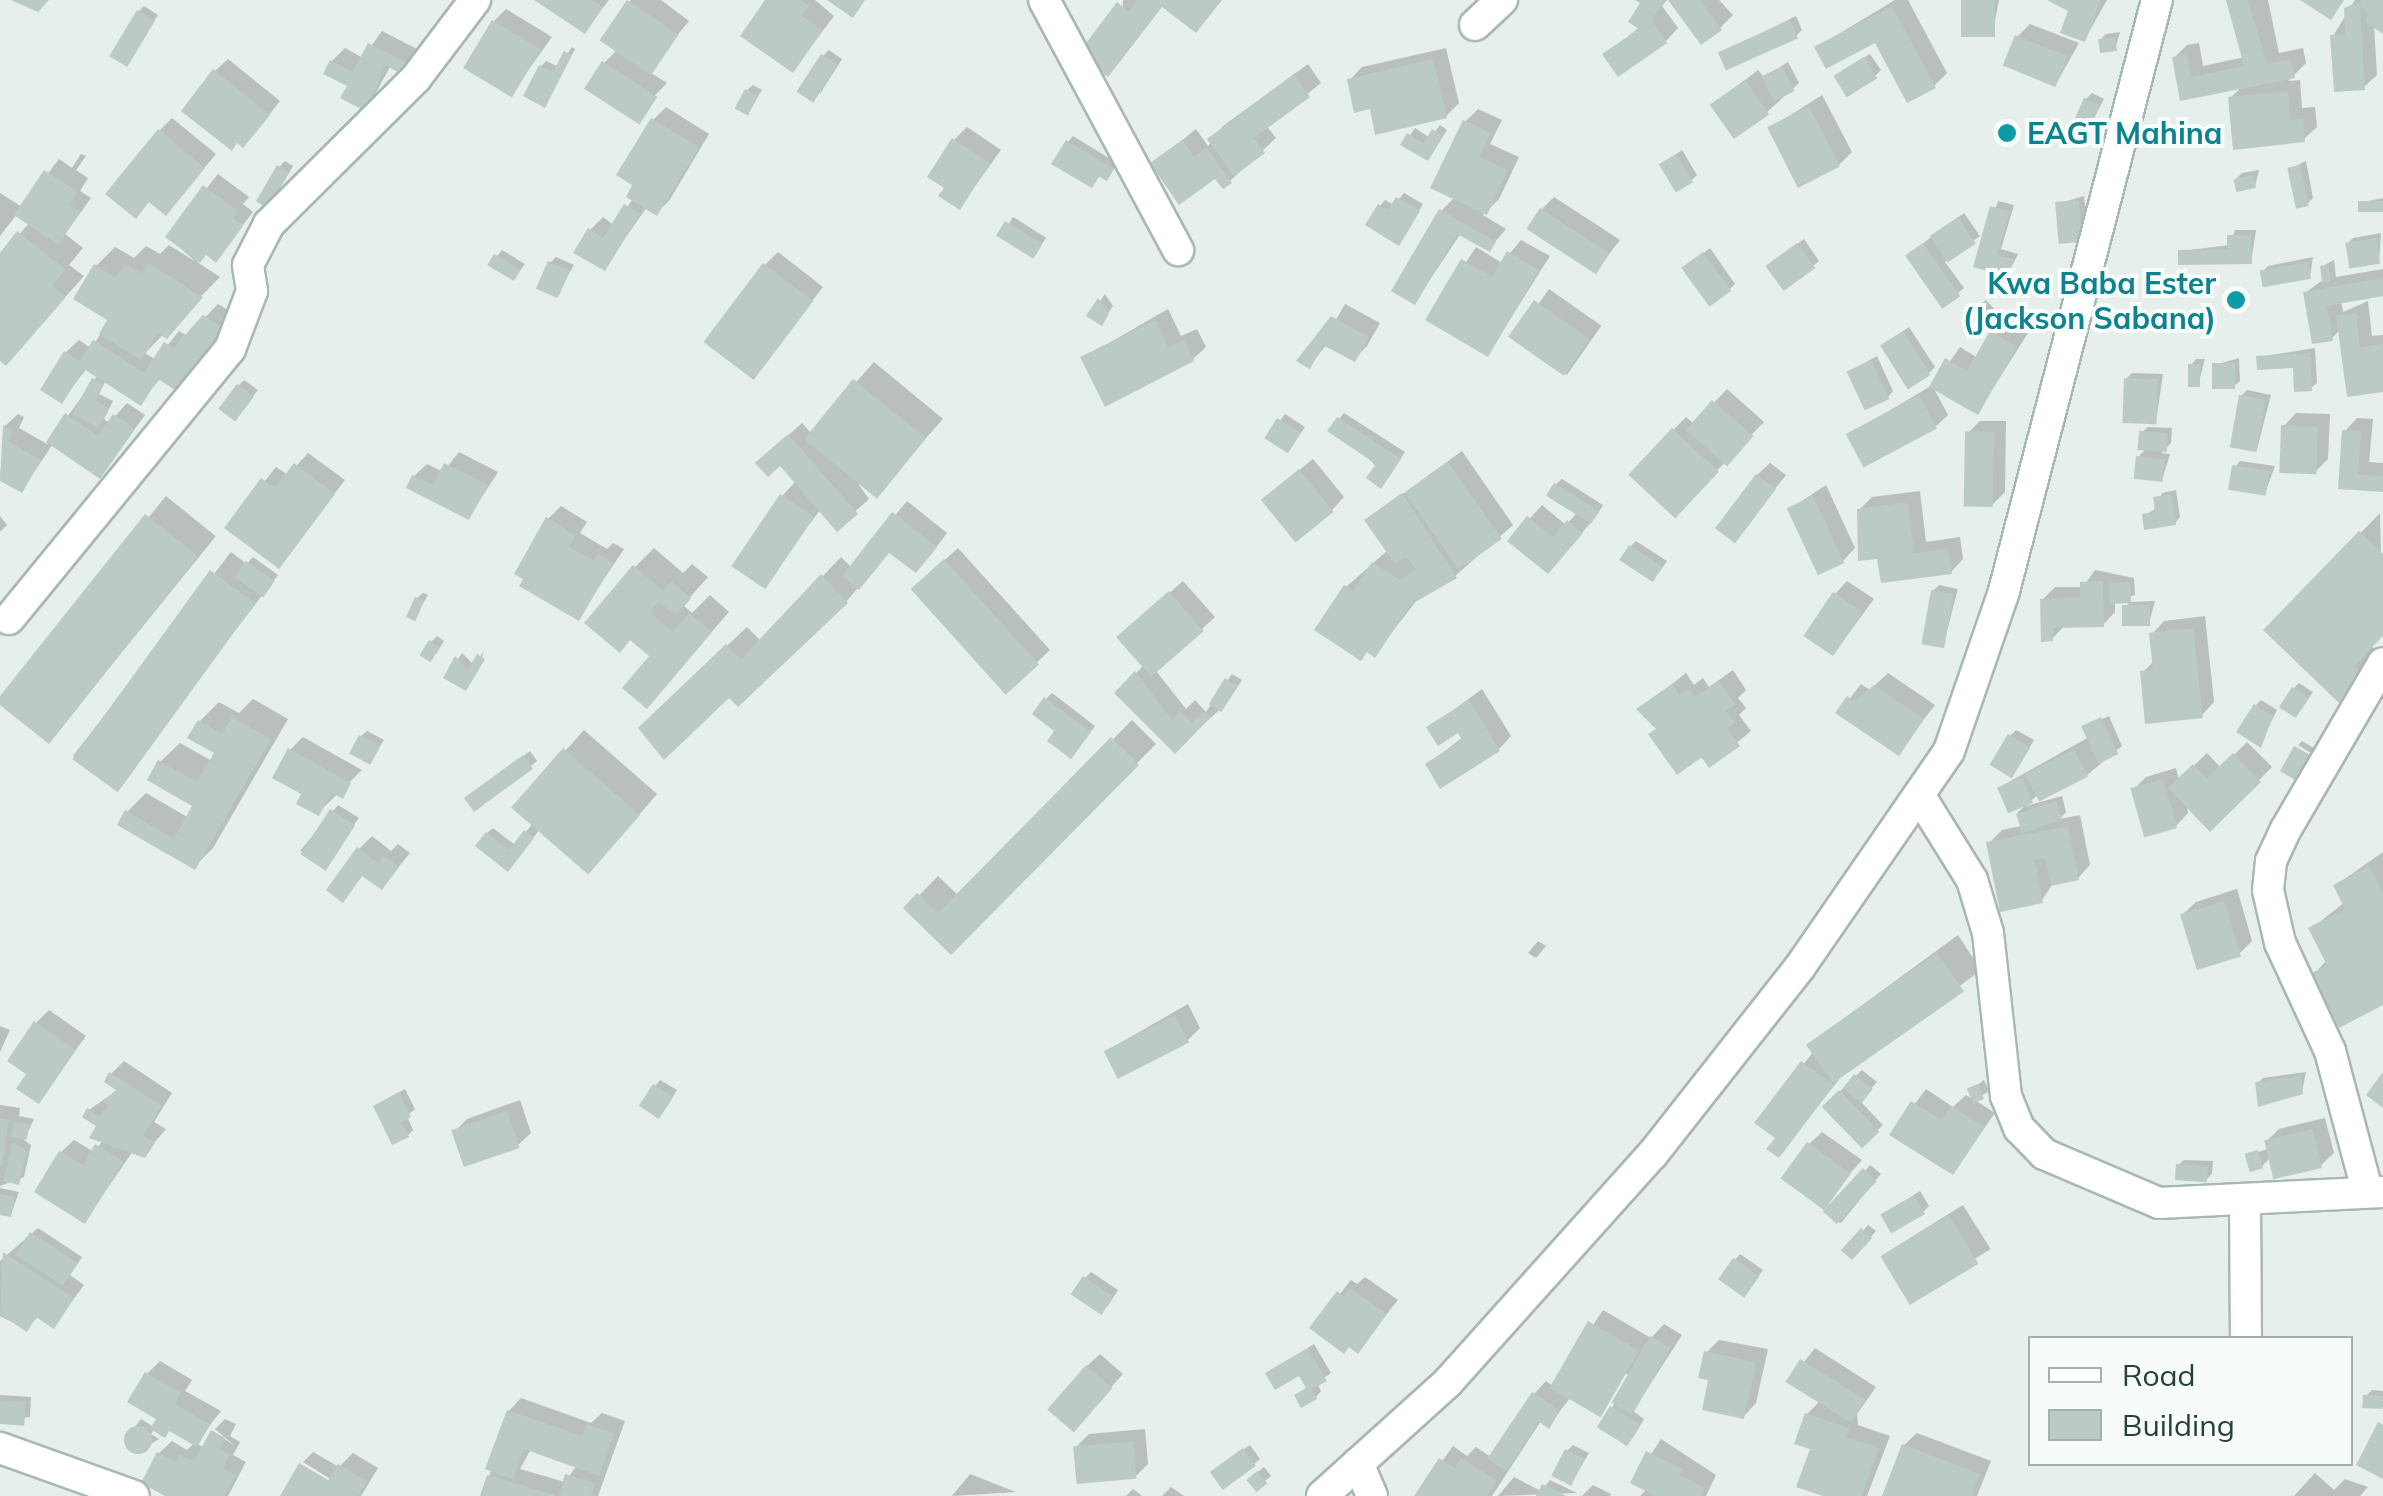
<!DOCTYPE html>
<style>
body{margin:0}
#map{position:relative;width:2383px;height:1496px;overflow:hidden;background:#e6efeb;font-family:Mulish,sans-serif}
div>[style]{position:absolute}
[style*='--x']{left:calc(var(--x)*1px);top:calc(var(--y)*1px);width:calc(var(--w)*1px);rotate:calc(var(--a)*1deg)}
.shadow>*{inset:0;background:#0003;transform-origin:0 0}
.building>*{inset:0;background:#bbcac4;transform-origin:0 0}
.round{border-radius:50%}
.roads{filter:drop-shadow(2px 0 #a8b8b2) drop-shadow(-2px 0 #a8b8b2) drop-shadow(0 2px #a8b8b2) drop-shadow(0 -2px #a8b8b2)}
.minor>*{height:30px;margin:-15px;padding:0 15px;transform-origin:15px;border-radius:15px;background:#fff}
.dots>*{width:28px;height:28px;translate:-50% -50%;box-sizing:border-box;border:5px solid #f7fbf9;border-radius:50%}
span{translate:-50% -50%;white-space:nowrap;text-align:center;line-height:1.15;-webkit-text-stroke:8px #f7fbf9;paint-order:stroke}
.culture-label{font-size:30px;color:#0d838f;font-weight:700}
.left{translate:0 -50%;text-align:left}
.right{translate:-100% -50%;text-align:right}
.legend{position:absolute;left:2028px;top:1336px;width:325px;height:130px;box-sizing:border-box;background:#f7fbf9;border:2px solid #a3b1ad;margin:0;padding:12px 18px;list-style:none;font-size:30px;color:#24423a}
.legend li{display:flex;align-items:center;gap:20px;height:50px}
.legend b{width:50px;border:2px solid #a3b1ad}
</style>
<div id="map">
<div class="shadow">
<i style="clip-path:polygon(539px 0,609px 0,585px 31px)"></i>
<i style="clip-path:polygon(631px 0,661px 0,689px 21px,648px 71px,667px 83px,633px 118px,604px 63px,616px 51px,601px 38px)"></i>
<i style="clip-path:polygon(768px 0,815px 0,834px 16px,793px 70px)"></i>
<i style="clip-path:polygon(1123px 0,1222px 0,1196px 30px,1163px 5px,1120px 61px)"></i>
<i style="clip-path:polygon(1640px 0,1667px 0,1662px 6px,1678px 28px,1666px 41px,1606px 54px,1640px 27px)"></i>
<i style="clip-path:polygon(1671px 0,1719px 0,1733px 15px,1720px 28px)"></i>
<i style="clip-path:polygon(1895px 0,1908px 0,1947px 73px,1934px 86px,1876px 40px,1817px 47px)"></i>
<i style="clip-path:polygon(1963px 0,1999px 0,1992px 36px)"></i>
<i style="clip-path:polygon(2107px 0,2085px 39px,2071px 9px,2049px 1px)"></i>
<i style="clip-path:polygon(2230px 0,2268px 0,2279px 53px,2303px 48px,2306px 63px,2288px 81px,2300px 80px,2302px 108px,2315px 107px,2317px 127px,2304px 139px,2230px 98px,2243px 86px,2182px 98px,2174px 58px,2187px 45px,2199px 43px,2203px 66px,2245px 57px)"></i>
<i style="clip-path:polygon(2355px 0,2383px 0,2383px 30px,2374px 25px,2377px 75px,2364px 87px,2333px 36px)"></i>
<i style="clip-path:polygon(144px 6px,158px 15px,130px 58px,139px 11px)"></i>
<i style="clip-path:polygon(506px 9px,552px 37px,511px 94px,494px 21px)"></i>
<i style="clip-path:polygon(1796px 16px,1802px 30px,1796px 36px,1721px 54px)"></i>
<i style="clip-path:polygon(2030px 24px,2079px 43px,2056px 84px,2017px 37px)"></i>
<i style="clip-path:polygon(382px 31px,417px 49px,400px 70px,391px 65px,367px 109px,332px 61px,345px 48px,363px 58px)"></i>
<i style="clip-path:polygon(2120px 32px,2115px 49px,2100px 40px,2106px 34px)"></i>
<i style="clip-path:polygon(572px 47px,575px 49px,544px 105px,541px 66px,546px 61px,559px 67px)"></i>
<i style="clip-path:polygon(1446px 48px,1459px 103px,1446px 116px,1372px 106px,1350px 80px,1362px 67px)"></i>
<i style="clip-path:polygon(829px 50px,842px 59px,820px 94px,823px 56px)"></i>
<i style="clip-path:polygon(1870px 54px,1881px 70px,1875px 76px,1841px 71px)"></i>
<i style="clip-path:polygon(228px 59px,280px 101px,256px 132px,215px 71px)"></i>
<i style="clip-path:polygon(1788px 62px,1799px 83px,1767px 112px,1713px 105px,1758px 70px,1764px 77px)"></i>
<i style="clip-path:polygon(1308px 64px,1321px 83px,1267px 126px,1276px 138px,1230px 181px,1153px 164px,1196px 129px,1208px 146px,1223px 126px)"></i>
<i style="clip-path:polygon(753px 85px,762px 90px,748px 112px,747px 90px)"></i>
<i style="clip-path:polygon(2092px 93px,2104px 99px,2082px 141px,2086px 99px)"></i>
<i style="clip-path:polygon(1822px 95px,1852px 152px,1839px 165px,1770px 128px)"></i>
<i style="clip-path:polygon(666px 107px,709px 134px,669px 201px,656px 213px,647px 207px,604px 268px,590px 230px,603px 217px,614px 225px,633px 199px,653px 120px)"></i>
<i style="clip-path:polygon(1478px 109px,1502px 120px,1490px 144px,1519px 157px,1499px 199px,1483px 215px,1506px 229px,1489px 249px,1461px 233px,1415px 302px,1441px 211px,1455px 197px,1465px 122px)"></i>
<i style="clip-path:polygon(172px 118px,216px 154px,178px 200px,151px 200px,159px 131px)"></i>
<i style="clip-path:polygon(1440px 125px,1447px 130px,1433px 152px,1404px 144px,1415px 128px,1430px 138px)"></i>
<i style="clip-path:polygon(967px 127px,1001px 150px,960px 207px,947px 187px,954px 140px)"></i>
<i style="clip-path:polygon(1073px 136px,1117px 163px,1112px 172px,1068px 142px)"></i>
<i style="clip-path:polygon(1682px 150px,1697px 175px,1692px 180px,1663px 164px)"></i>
<i style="clip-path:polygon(81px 154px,86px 156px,76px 170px,88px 178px,80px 191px,91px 198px,65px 234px,83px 248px,69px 265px,84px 276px,6px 363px,0 358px,0 257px,29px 223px,17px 214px,0 236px,0 193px,22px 207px,59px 159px,72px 168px)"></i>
<i style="clip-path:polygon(285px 161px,293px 166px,273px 200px,279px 167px)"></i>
<i style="clip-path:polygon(2306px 161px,2313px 198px,2307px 204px,2290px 169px)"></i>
<i style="clip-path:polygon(2259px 170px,2255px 186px,2236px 179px,2242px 173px)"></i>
<i style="clip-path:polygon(218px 174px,249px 197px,243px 204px,253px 212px,216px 260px,207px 253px,197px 262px,220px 277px,145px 353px,156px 360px,179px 331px,187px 336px,218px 304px,233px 313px,192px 378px,161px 378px,140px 402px,106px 380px,99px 394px,113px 401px,104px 419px,109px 423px,127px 403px,145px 415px,100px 476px,53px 444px,22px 490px,0 478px,5px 426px,18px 414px,24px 417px,19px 428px,47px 444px,98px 375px,87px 368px,62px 401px,43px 389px,66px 352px,79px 340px,91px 348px,111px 319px,96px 266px,115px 247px,134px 258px,146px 246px,160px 254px,169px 245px,196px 262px,168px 237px)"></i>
<i style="clip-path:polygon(1404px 193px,1423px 204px,1404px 237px,1380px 206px,1385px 200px,1394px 205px)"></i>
<i style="clip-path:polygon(2084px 196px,2088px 234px,2082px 240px,2057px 204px)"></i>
<i style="clip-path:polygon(1554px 197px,1620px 240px,1596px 271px,1542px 209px)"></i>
<i style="clip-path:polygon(2383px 198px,2383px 210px,2362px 207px,2368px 201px)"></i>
<i style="clip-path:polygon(1998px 201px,2014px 205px,2001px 249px,2018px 254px,2008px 274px,1976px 265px)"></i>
<i style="clip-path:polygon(1964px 213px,1980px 236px,1945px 262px,1964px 288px,1943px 305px,1914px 250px)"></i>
<i style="left:1013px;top:217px;width:39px;height:22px;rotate:32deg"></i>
<i style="clip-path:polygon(2235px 230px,2256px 230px,2251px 262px,2181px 251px,2230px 245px)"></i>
<i style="clip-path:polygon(2381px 233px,2379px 262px,2347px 244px,2353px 238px)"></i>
<i style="clip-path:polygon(1804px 239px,1819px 261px,1813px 266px,1774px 261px)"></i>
<i style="clip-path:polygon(1521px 240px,1550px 256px,1488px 354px,1429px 319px,1476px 247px,1502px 263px)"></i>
<i style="clip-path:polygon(1710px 248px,1735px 284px,1730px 289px,1690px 263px)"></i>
<i style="clip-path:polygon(502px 250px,525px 264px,519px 272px,491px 264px)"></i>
<i style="clip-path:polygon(778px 252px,823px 287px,753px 377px,765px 265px)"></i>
<i style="clip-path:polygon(556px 257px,574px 265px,557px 295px,550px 263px)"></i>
<i style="clip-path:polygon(2313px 257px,2310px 277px,2263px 271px,2268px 266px)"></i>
<i style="clip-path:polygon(2334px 260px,2336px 277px,2383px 269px,2383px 293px,2341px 301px,2343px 312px,2368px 301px,2372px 336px,2383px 335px,2383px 389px,2340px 330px,2332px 338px,2305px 293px,2324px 279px,2323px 266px)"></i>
<i style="left:1549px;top:289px;width:64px;height:60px;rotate:35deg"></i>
<i style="clip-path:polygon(1105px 294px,1113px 306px,1101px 323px,1090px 316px)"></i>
<i style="clip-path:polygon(1986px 300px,1998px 313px,1983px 326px,1977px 307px)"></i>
<i style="clip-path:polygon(1345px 304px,1380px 323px,1367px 346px,1354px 359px,1327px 344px,1310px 365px)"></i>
<i style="clip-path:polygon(1168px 309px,1181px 336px,1197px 329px,1206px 347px,1193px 359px,1083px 358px)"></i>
<i style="clip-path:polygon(2005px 320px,2028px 333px,1978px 412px,1933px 387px,1948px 415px,1935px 427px,1849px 435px,1934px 384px,1960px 347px,1978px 358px)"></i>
<i style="clip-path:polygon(1909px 327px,1935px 367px,1929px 373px,1889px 341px)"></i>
<i style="clip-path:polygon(2315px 348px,2317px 383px,2311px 388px,2295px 365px,2259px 357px)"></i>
<i style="clip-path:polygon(1877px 356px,1893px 391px,1888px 397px,1849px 372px)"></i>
<i style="clip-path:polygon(2239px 358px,2240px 381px,2234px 386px,2215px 365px)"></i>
<i style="clip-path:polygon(2196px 359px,2205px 359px,2198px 385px,2191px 365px)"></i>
<i style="clip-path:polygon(874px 362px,943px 419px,901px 466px,854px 478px,869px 499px,837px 528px,821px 509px,763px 585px,782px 496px,796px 481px,771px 451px,802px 423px,811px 433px)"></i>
<i style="clip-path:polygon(2132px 373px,2163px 374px,2156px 421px,2126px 379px)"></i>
<i style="clip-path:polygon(244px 380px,258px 390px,241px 412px,238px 386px)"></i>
<i style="clip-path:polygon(1727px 389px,1764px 422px,1674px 515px,1631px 474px,1686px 417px,1694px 424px)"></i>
<i style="clip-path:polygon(2247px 390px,2271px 395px,2257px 449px,2241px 396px)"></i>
<i style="clip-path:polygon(1344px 413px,1405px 452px,1386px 480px,1339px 419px)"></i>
<i style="clip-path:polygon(2296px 413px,2330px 414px,2328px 459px,2316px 471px,2284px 426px)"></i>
<i style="clip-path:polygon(1285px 414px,1305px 427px,1293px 444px,1268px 437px)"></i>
<i style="clip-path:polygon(2357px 418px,2373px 419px,2369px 462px,2383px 463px,2383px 490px,2341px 487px,2345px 431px)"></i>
<i style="clip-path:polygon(1980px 421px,2006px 421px,2005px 492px,1992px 505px,1967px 434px)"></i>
<i style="clip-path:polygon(2148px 427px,2172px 428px,2171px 443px,2161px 453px,2170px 454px,2162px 480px,2138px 457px,2147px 448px,2142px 432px)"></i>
<i style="clip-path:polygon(1462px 451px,1513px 525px,1455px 576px,1420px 596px,1375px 654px,1346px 587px,1388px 550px,1367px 520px)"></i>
<i style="clip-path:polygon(459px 452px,498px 472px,469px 517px,414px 476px,427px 464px,443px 472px)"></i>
<i style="clip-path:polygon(308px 453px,345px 480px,279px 566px,228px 527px,276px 467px,288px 475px)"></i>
<i style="clip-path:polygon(1313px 459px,1344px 497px,1332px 510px,1277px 488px)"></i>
<i style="clip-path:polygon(2240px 461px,2275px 466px,2265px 493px,2235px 467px)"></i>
<i style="clip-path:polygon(1770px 463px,1786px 475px,1734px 540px,1757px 475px)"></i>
<i style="clip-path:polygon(1562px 479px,1603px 505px,1597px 515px,1561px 558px,1511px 540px,1542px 505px,1566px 525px,1578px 512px,1556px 484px)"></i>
<i style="clip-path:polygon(1826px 485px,1855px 548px,1843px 561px,1790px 509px)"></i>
<i style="clip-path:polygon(2176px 490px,2180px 517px,2175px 523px,2145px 515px,2157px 508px,2162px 493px)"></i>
<i style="clip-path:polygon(1920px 491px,1926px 542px,1960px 537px,1963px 559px,1951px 572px,1879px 556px,1859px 510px,1872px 497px)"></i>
<i style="left:166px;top:496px;width:64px;height:263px;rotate:39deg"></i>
<i style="clip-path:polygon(907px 501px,947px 533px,928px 558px,890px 550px,846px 602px,729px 694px,660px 709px,747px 627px,761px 641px,841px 557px,852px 568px)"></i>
<i style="clip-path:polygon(561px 506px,587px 522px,580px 533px,607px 549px,613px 543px,624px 549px,578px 618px,548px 519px)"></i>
<i style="clip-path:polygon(2380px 513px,2383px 634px,2371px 646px,2382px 655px,2339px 700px,2267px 630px)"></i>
<i style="clip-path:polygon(0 516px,7px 525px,0 532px)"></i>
<i style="clip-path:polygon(1636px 541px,1667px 561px,1658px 574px,1631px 546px)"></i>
<i style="clip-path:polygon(654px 548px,683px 573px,692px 564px,708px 577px,683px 605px,692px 613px,710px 595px,729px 612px,647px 706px,652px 656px,635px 567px)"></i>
<i style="clip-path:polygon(958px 548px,1050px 650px,1006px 692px,927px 576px)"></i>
<i style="clip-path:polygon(231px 552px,247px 564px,253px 557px,278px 575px,114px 787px,73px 756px)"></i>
<i style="clip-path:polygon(2095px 570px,2134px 578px,2135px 595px,2115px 601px,2115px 612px,2103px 625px,2065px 625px,2052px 639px,2042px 600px,2055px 587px,2083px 587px)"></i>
<i style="clip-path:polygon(1183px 581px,1215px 617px,1156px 671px,1186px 709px,1195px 700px,1206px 712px,1232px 674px,1242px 680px,1227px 703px,1175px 750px,1117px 693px,1144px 665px,1133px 625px)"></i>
<i style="clip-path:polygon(1847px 581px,1874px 599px,1835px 652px,1835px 594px)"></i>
<i style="clip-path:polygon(1939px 585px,1958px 589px,1943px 646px,1933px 591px)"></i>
<i style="clip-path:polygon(423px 593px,428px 595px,414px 618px,417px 598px)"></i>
<i style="clip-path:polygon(2155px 601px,2149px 623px,2125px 608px,2130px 602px)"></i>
<i style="clip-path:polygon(2205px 616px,2214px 702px,2202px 715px,2143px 672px,2155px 660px,2152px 634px,2164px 621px)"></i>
<i style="clip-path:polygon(437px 636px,444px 641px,436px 654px,431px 642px)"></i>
<i style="clip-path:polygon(485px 650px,466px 688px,446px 677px,462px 653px,474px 665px)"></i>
<i style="clip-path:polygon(1733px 670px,1746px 690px,1738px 698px,1746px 708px,1739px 715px,1751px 731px,1710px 765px,1640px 709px,1686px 673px,1694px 685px,1703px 678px,1709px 687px)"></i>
<i style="clip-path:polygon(1888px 673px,1935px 705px,1898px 753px,1839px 713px,1861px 684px,1870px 690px)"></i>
<i style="clip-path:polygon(2299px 683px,2313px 692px,2301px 710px,2294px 688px)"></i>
<i style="clip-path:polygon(1482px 689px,1511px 736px,1499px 749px,1428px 764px,1463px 737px,1459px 730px,1429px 728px)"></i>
<i style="clip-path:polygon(1052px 693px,1095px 726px,1077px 750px,1058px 730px,1046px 699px)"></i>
<i style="clip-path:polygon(253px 699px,288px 719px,213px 848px,194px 867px,127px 812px,146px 793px,189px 818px,196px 805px,160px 762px,180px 743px,212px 761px,217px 752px,200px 721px,219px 702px,239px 713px)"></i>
<i style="clip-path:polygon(2261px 700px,2277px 710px,2260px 744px,2256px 705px)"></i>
<i style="clip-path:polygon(2109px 716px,2122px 746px,2087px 775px,2041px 799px,2038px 794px,2026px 806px,2062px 796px,2066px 812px,2060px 819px,2080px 815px,2090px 865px,2078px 878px,2054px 882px,2042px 900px,1989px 843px,2002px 830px,2021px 826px,2018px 812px,2029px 802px,2000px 787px,2089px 737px,2087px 726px)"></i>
<i style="clip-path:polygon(1132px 720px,1156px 744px,951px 951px,907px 908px,938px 876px,959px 896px)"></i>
<i style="clip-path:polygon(584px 730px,657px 794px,607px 852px,540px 829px,514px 863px,487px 833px,493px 828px,515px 845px,533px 823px,515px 807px)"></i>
<i style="clip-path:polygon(2016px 730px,2034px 740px,2017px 768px,2010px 736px)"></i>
<i style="clip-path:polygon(367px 731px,384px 740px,370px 761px,361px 736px)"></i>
<i style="clip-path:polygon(303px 737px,362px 770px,318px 813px,290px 750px)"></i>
<i style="clip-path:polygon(2302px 741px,2314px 748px,2311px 753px,2298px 745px)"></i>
<i style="clip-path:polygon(2247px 742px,2272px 767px,2210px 829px,2186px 803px,2188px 813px,2176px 826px,2133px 790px,2146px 777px,2176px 768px,2179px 780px,2207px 753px,2221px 768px)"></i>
<i style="clip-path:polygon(530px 751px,537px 761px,477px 810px,475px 795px)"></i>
<i style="clip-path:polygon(338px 805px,359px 818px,327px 858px,300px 851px)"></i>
<i style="clip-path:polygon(372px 836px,391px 851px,398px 844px,410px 853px,382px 887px,364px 874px,343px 899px,359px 849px)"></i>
<i style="clip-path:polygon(2383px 852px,2383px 1003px,2315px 973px,2327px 960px,2311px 929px,2345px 902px,2336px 885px)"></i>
<i style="clip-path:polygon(2237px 889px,2252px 941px,2239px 954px,2183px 914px,2196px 902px)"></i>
<i style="clip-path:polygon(1958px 935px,1981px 970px,1845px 1072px,1779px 1155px,1778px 1138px,1758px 1122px,1814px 1051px,1809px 1044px)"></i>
<i style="clip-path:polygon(1538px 941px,1546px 946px,1536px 958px,1528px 953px)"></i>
<i style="clip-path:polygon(1188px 1004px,1200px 1028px,1187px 1041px,1106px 1051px)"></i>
<i style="clip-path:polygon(49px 1010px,86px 1036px,38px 1101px,30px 1073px,36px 1023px)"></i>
<i style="clip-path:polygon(0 1026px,10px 1030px,0 1052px)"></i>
<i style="clip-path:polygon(124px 1061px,172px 1093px,154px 1122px,166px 1129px,144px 1155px,133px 1151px,85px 1221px,61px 1152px,74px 1140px,94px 1152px,103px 1140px,89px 1110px,119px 1089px,111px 1074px)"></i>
<i style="clip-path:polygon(1862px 1070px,1877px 1082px,1860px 1101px,1883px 1125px,1861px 1146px,1824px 1107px)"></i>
<i style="clip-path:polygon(2306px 1072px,2302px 1092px,2258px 1083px,2263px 1078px)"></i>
<i style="clip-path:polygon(660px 1080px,677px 1090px,665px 1110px,655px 1086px)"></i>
<i style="clip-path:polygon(1984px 1080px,1989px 1091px,1975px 1100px,1995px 1113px,1953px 1172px,1892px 1134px,1926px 1089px,1953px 1107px,1966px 1095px,1974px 1100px,1970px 1090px)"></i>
<i style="clip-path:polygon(405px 1089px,415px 1109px,407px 1116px,413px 1130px,408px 1135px,376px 1106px)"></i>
<i style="clip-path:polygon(520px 1100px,531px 1133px,518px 1145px,454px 1132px,467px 1119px)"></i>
<i style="clip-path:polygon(0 1105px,20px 1108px,19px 1116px,34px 1119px,24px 1140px,31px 1145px,24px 1177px,0 1186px)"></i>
<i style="clip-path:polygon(2325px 1118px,2334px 1153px,2321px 1165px,2270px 1158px,2262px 1166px,2247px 1156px,2270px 1148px,2266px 1142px,2279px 1129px)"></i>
<i style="clip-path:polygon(1822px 1132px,1862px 1160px,1834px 1192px,1809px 1144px)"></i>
<i style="clip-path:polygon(2184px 1160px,2213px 1161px,2212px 1174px,2206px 1180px,2178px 1165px)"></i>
<i style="left:1870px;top:1165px;width:14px;height:64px;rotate:39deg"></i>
<i style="clip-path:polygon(0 1188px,19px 1192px,11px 1214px,0 1213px)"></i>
<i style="clip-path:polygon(1920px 1191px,1929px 1206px,1923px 1212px,1883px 1215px)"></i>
<i style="left:1963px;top:1205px;width:52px;height:95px;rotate:58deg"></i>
<i style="clip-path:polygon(1868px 1225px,1876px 1231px,1859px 1251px,1846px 1250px)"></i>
<i style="clip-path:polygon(38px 1228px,82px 1257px,70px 1275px,84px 1285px,54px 1326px,39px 1316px,26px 1329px,0 1316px,0 1261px)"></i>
<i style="clip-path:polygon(1740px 1254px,1763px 1270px,1750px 1288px,1735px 1260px)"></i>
<i style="clip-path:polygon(1091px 1272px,1118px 1290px,1107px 1307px,1085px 1278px)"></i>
<i style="clip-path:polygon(1365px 1277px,1398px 1300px,1358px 1350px,1313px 1328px,1351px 1280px,1357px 1284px)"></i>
<i style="clip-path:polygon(1603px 1310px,1651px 1338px,1664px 1324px,1682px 1335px,1633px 1411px,1644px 1419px,1633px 1437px,1612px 1408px,1629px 1375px,1621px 1371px,1593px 1410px,1571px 1397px,1548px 1426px,1541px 1421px,1492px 1496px,1417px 1496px,1453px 1446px,1467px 1456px,1476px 1447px,1491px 1457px,1534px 1394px,1546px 1381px,1553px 1386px)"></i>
<i style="clip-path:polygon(1719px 1340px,1768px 1349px,1756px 1403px,1744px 1416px,1711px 1378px,1706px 1353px)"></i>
<i style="clip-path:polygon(1314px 1344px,1331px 1373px,1317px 1383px,1321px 1391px,1316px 1397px,1297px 1395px,1308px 1386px,1300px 1372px,1268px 1373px)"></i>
<i style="clip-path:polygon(1815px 1348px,1876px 1387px,1857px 1414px,1858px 1425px,1890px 1436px,1867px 1496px,1831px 1496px,1807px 1414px,1820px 1401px,1789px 1381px)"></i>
<i style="clip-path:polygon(1100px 1354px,1123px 1374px,1085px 1416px,1087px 1366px)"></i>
<i style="clip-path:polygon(160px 1361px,192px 1380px,185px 1391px,221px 1411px,196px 1443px,204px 1448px,213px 1431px,235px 1446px,215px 1429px,225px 1419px,236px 1424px,230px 1436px,240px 1442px,233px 1455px,246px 1462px,228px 1496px,170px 1496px,159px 1453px,172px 1441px,187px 1450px,194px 1443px,171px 1429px,154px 1429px,151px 1434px,159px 1439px,138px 1452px,125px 1440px,141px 1419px,154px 1427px,159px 1418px,147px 1374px)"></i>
<i style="clip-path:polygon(2372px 1390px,2383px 1391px,2383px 1407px,2366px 1396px)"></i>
<i style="clip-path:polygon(0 1395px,31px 1397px,30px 1417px,0 1421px)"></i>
<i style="clip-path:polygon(evenodd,521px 1398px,591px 1423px,602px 1413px,625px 1421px,598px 1496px,483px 1496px,509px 1411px,521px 1398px,531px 1449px,577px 1465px,565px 1482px,520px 1469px,531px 1449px)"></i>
<i style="clip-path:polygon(1145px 1429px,1148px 1464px,1135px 1477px,1076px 1447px,1089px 1434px)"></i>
<i style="clip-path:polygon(1917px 1433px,1991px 1461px,1977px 1496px,1884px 1496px,1904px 1445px)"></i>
<i style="clip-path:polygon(1661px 1439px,1716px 1475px,1706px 1496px,1640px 1496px,1647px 1489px,1633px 1482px)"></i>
<i style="clip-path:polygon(1250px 1445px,1260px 1459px,1254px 1464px,1218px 1467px)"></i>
<i style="clip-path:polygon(1573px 1445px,1589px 1453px,1572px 1482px,1567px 1451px)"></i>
<i style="clip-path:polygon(313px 1452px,339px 1467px,353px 1453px,378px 1468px,361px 1496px,283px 1496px,340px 1485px,303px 1462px)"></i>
<i style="clip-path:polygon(1264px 1467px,1271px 1476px,1265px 1481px,1255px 1474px)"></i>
<i style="clip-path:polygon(2315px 1473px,2334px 1490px,2345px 1479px,2368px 1487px,2360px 1496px,2294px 1496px)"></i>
<i style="clip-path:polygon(970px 1474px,1016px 1492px,952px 1496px)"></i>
<i style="clip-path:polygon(1514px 1477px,1541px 1491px,1550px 1480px,1577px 1493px,1498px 1496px)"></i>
<i style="clip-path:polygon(1593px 1485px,1611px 1494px,1610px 1496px,1582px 1496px)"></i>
<i style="clip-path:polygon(1171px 1487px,1184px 1496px,1162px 1496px)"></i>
<i style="clip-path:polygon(1133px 1489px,1142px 1496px,1126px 1496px)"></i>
</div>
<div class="building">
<i style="clip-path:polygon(11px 0,49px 0,38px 12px)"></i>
<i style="clip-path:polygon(534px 0,592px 0,603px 7px,585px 34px)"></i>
<i style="left:627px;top:0;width:62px;height:49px;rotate:34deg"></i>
<i style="clip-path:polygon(765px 0,801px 0,809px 5px,802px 16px,823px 30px,793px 73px,740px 36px)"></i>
<i style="clip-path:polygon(827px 0,865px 0,853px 18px)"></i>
<i style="clip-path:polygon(1137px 0,1222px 0,1196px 33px,1162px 7px,1108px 77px,1078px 54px,1117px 2px,1129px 12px)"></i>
<i style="clip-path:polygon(1635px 0,1665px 0,1651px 20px,1667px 43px,1618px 77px,1602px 54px,1639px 29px,1628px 22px,1640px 3px)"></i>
<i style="clip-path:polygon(1668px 0,1700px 0,1722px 30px,1701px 45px)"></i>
<i style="left:1961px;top:0;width:34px;height:37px"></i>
<i style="clip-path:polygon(2047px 0,2101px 0,2085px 42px,2060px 33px,2068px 11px)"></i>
<i style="clip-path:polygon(2226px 0,2248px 0,2267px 64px,2291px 59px,2295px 78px,2180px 101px,2172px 57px,2187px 54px,2191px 77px,2244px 66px)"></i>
<i style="clip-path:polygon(2300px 0,2344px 0,2331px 20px)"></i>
<i style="clip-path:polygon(2364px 0,2383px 0,2383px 34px,2364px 21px,2368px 15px,2360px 6px,2365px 90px,2334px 92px,2330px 35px,2345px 34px,2344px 8px)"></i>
<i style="clip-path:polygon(1892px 6px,1936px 88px,1907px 103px,1875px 43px,1826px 69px,1814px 47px)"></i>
<i style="left:137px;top:10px;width:21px;height:54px;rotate:31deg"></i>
<i style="left:492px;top:20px;width:57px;height:56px;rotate:31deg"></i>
<i style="left:1790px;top:20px;width:20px;height:79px;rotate:66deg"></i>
<i style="left:2015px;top:35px;width:57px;height:33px;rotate:22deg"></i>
<i style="left:2115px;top:37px;width:14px;height:17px;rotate:82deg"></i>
<i style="clip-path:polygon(368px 43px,406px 62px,400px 73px,385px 65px,367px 112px,340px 98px,347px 86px,323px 74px,330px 60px,353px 72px)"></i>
<i style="clip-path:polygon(564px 51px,572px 55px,545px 108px,523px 96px,539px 65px,553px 72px)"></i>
<i style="left:821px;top:54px;width:20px;height:45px;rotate:33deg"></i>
<i style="left:1864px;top:57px;width:25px;height:36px;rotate:58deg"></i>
<i style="clip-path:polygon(1433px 59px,1447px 118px,1375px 135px,1370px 109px,1354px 113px,1347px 79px)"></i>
<i style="left:602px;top:61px;width:66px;height:33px;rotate:33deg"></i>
<i style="left:1782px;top:66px;width:28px;height:23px;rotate:63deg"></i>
<i style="clip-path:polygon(213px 69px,270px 115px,243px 148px,237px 143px,232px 151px,181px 111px)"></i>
<i style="clip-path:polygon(1294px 74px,1310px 97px,1254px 138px,1265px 153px,1234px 176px,1207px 139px)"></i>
<i style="left:1745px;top:80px;width:42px;height:43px;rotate:55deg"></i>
<i style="left:745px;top:89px;width:15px;height:22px;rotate:28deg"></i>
<i style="clip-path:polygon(2288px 91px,2290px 120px,2303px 118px,2305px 142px,2233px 150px,2228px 97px)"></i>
<i style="left:2084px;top:98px;width:17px;height:42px;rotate:24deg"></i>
<i style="left:1809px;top:106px;width:68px;height:47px;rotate:63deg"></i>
<i style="clip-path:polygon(651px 118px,699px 147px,657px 216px,626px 197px,632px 185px,616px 175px)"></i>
<i style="clip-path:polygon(1463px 120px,1491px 133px,1479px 157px,1508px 170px,1487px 215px,1430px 188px)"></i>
<i style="clip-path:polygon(158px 129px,205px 168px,166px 216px,149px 202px,136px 219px,105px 194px)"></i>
<i style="clip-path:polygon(1432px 129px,1443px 136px,1428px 161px,1400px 145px,1407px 133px,1424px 143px)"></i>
<i style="clip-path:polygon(952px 138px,990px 163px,960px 210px,938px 196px,944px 188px,927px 177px)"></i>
<i style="clip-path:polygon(1066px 140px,1114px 169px,1107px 181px,1099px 177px,1092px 188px,1051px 164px)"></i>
<i style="clip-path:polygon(1182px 140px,1194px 157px,1207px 148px,1232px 183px,1223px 189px,1215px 179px,1179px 205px,1150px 163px)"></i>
<i style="left:1676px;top:154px;width:33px;height:20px;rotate:59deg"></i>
<i style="left:277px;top:165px;width:14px;height:42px;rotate:30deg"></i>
<i style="left:2300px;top:165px;width:42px;height:13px;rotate:78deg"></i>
<i style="clip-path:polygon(44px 170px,78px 192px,69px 204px,80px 212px,58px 245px,14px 215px)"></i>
<i style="left:2253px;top:175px;width:13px;height:20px;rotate:77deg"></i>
<i style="clip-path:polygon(203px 185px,238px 211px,233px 218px,243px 226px,216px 263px,206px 255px,200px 263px,165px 237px)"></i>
<i style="clip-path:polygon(1396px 197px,1420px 211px,1399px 246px,1365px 225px,1378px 204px,1388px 210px)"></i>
<i style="left:2079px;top:200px;width:42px;height:24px;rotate:85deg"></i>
<i style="left:2383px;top:201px;width:11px;height:25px;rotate:90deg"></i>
<i style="clip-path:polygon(624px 204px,640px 214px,605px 271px,573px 253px,588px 228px,603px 238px)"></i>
<i style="clip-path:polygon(1990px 206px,2010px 211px,1997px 255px,2014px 259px,2008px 277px,1973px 267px)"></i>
<i style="left:1540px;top:208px;width:83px;height:25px;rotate:33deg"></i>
<i style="clip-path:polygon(1439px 209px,1496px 242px,1490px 252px,1457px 234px,1415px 305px,1391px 291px)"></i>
<i style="left:1958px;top:217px;width:32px;height:34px;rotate:56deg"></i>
<i style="left:1005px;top:221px;width:44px;height:17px;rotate:32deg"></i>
<i style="clip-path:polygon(17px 231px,65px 269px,52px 286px,66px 297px,6px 366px,0 361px,0 253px)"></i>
<i style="clip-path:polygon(2227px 235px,2251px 235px,2252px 264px,2178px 265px,2178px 250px,2227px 249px)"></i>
<i style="left:2376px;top:238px;width:26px;height:31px;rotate:81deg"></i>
<i style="left:1797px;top:243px;width:31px;height:39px;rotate:54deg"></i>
<i style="left:1923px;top:243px;width:65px;height:22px;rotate:55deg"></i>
<i style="clip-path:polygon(1507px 251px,1539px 270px,1488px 357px,1425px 320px,1461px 259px,1492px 277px)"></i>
<i style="left:1703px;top:252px;width:48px;height:27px;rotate:54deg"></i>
<i style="left:494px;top:254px;width:31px;height:13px;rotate:31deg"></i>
<i style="left:548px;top:261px;width:24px;height:30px;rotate:24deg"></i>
<i style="left:2308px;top:262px;width:17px;height:49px;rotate:80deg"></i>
<i style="clip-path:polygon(125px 263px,142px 274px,148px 263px,203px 297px,167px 339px,158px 333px,141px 360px,99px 334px,107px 320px,73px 299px,94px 264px,116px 278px)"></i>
<i style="left:763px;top:263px;width:63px;height:99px;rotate:37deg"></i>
<i style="left:2329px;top:265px;width:17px;height:9px;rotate:83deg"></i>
<i style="clip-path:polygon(2383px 278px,2383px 296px,2327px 306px,2333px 341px,2312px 344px,2303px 292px)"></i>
<i style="clip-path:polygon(1098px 298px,1109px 313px,1102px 326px,1086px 316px)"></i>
<i style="left:1534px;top:300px;width:68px;height:45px;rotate:35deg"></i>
<i style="left:1979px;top:304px;width:23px;height:14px;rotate:49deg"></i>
<i style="clip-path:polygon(2356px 313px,2360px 347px,2383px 344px,2383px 392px,2347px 397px,2336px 315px)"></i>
<i style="clip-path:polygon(203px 315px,222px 327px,180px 393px,158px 379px,141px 406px,84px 369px,62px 404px,40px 390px,64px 351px,80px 361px,93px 340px,144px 373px,164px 342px,173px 348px)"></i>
<i style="clip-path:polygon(1331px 316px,1369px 337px,1355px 362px,1323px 345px,1310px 369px,1296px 361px)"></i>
<i style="clip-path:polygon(1155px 320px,1168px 347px,1184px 340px,1194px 361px,1105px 407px,1080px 357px)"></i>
<i style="left:1903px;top:331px;width:52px;height:27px;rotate:58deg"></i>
<i style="clip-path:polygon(1990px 331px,2017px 347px,1978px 415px,1929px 387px,1945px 358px,1967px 371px)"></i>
<i style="clip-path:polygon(2310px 353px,2312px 391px,2294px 392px,2293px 368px,2257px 370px,2256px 356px)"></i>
<i style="left:1871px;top:360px;width:43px;height:27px;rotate:65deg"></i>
<i style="left:2235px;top:363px;width:26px;height:23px;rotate:90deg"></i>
<i style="left:2188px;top:364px;width:12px;height:23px"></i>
<i style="clip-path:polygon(92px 378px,103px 384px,95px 400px,109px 408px,98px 428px,72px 414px)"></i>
<i style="left:2124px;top:378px;width:34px;height:45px;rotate:2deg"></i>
<i style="left:853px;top:379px;width:94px;height:78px;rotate:39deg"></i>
<i style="left:237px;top:384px;width:21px;height:31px;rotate:37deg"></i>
<i style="left:1919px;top:395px;width:38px;height:83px;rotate:62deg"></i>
<i style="left:2239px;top:395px;width:27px;height:53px;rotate:10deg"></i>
<i style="left:1712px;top:400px;width:55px;height:40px;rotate:41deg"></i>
<i style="clip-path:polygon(65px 413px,98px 436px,113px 414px,135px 429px,100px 479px,46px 442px)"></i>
<i style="clip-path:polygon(1337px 417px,1401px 459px,1381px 489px,1366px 478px,1376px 464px,1327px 431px)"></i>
<i style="left:1277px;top:418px;width:28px;height:24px;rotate:32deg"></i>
<i style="clip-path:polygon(3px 425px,13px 431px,8px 441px,41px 460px,22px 493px,0 481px)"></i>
<i style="left:2281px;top:425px;width:37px;height:48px;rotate:2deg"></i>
<i style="left:1672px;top:428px;width:64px;height:64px;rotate:43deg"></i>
<i style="clip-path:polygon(2342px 430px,2361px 431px,2358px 474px,2383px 476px,2383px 492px,2338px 489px)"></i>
<i style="left:2139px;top:431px;width:29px;height:19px;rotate:4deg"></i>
<i style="left:1994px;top:432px;width:75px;height:29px;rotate:91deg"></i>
<i style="clip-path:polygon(788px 434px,858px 514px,837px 532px,780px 466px,768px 477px,755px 463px)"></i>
<i style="left:2136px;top:456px;width:29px;height:23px;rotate:6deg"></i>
<i style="left:1448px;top:462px;width:94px;height:53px;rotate:55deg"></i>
<i style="clip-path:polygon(294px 463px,335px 494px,279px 569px,224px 528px,261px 478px,275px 488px)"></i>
<i style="clip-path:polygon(444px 463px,488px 485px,469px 520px,406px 488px,412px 475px,433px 485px)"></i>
<i style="left:2232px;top:465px;width:38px;height:25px;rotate:9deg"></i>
<i style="left:1299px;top:469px;width:55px;height:49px;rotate:51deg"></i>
<i style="left:1756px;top:474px;width:25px;height:68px;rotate:37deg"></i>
<i style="left:1554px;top:483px;width:53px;height:15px;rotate:32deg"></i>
<i style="clip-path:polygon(1402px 493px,1457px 578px,1410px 605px,1375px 658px,1367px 652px,1361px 661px,1314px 630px,1344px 585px,1353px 591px,1372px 562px,1400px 580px,1416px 569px,1406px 557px,1395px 564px,1364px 520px)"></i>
<i style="left:780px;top:494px;width:41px;height:87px;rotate:34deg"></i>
<i style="clip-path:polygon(2171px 494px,2176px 525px,2144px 530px,2142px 514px,2155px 512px,2153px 497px)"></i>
<i style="left:1813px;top:496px;width:74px;height:29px;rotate:65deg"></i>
<i style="clip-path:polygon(1908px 502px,1914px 553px,1948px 549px,1952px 574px,1881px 583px,1877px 559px,1858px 561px,1857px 509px)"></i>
<i style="clip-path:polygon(892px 512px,937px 547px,916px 573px,889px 553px,859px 590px,842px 576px)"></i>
<i style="clip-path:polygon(145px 514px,198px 556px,49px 744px,0 705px,0 696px)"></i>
<i style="clip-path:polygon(1527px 516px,1553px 537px,1567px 520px,1583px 533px,1548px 574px,1507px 541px)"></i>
<i style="clip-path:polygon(546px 517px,576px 535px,569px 547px,594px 561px,598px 554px,613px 563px,579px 621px,519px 586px,523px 579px,514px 574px)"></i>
<i style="clip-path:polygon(2359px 531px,2383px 554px,2383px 636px,2354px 666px,2365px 676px,2339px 703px,2263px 630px)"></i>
<i style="left:1629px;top:545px;width:40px;height:18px;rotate:33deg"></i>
<i style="left:944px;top:559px;width:142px;height:45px;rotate:48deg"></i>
<i style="left:246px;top:561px;width:35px;height:20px;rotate:35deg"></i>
<i style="clip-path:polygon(633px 565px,663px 591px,671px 581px,691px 598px,676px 616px,659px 602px,650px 612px,673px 632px,689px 613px,712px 632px,647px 709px,622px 688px,649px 656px,630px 640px,620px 653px,584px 623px)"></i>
<i style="left:210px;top:570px;width:56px;height:234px;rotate:36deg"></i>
<i style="clip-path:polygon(821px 574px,848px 603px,738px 707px,729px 698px,664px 760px,638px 728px,726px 644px,741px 659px)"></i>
<i style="clip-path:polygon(2103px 581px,2104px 627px,2053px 628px,2053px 641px,2041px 642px,2040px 599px,2080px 598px,2080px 582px)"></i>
<i style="left:2130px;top:582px;width:21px;height:21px;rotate:87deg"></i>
<i style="left:1931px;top:590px;width:23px;height:55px;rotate:10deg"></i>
<i style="left:1169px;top:591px;width:53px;height:70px;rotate:49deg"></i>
<i style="left:1833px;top:592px;width:36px;height:53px;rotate:34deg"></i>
<i style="left:415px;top:597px;width:10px;height:22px;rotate:24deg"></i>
<i style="left:2150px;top:605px;width:21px;height:28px;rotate:90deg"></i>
<i style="clip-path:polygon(2193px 628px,2203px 718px,2145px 724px,2140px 671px,2153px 670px,2149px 633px)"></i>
<i style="left:429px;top:640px;width:13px;height:18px;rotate:32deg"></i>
<i style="clip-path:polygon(477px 654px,485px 659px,466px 691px,443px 678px,455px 656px,468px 670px)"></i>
<i style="clip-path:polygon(1135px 671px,1172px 720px,1181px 711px,1192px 722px,1204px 711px,1211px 717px,1175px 754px,1114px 693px)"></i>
<i style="left:1225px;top:678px;width:15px;height:31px;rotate:32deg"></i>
<i style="clip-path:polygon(1719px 681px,1735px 704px,1726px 711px,1735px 723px,1727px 728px,1740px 746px,1709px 768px,1702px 757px,1677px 775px,1648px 734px,1656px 729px,1636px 709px,1672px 684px,1680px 695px,1689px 689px,1695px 697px)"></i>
<i style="clip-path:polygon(1874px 685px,1924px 719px,1899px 756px,1835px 713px,1847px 696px,1855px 701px)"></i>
<i style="left:2292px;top:687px;width:20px;height:24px;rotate:33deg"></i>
<i style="clip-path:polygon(1044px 697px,1091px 732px,1071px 759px,1047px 741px,1054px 731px,1032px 714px)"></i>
<i style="clip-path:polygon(1469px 700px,1500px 751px,1440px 789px,1425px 764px,1462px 740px,1458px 733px,1438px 746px,1426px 727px)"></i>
<i style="clip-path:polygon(2254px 704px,2273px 716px,2261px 748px,2236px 732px)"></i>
<i style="clip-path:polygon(232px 717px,271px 739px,195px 870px,117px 825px,125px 810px,174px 839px,192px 806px,147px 780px,158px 760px,197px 782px,214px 753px,187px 738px,198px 720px,222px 734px)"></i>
<i style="left:2101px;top:717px;width:41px;height:22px;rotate:65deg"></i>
<i style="left:2008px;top:734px;width:26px;height:36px;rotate:31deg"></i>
<i style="left:359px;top:735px;width:24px;height:21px;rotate:28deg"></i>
<i style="clip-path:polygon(1111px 737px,1139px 765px,951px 955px,903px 908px,917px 893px,938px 913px)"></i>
<i style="left:2294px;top:746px;width:18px;height:29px;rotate:29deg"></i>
<i style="clip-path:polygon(288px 748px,351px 783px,343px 799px,332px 793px,319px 816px,296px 804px,301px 794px,272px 778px)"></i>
<i style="left:563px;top:748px;width:102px;height:79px;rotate:41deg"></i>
<i style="left:2074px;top:749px;width:31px;height:55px;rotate:63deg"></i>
<i style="clip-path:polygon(2233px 753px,2261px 782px,2210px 832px,2168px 788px,2193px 764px,2207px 778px)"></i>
<i style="left:523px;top:755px;width:17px;height:73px;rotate:54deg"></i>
<i style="left:2022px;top:777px;width:28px;height:27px;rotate:67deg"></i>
<i style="left:2163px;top:779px;width:51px;height:34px;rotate:74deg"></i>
<i style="left:2056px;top:801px;width:20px;height:42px;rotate:72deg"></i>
<i style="left:330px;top:809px;width:30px;height:54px;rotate:33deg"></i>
<i style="clip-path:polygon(2068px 826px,2079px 880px,2051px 886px,2045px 858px,2035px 860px,2043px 903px,2000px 912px,1986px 842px)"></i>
<i style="clip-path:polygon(524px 830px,534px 838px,508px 872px,475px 846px,486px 832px,509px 850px)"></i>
<i style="clip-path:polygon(357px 847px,378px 863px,384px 855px,399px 867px,382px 890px,362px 876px,343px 903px,326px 890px)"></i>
<i style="clip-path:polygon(2369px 866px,2383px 893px,2383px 1005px,2339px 1028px,2312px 973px,2327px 965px,2308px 928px,2345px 909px,2333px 885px)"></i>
<i style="left:2224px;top:901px;width:58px;height:46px;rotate:73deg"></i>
<i style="left:1937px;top:953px;width:47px;height:160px;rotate:55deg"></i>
<i style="left:1175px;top:1015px;width:31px;height:80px;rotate:63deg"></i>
<i style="clip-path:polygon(34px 1021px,76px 1050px,39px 1104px,16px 1089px,26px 1074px,7px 1061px)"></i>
<i style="clip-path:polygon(1801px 1061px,1834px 1085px,1779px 1158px,1766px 1149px,1775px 1138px,1754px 1123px)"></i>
<i style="clip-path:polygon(109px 1072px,162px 1106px,143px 1135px,155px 1143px,145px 1158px,89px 1138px,96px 1126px,82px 1117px,87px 1108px,99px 1116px,109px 1105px,103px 1102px,116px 1090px,104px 1082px)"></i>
<i style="clip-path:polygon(2383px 1072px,2383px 1108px,2366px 1095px)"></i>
<i style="left:1854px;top:1074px;width:24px;height:18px;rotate:38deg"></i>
<i style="clip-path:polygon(2301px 1076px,2303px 1094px,2258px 1107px,2255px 1082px)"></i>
<i style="left:653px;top:1084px;width:24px;height:26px;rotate:33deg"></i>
<i style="left:1978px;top:1084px;width:16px;height:12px;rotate:68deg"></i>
<i style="left:1839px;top:1090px;width:58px;height:24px;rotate:46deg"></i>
<i style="clip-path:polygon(399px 1092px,411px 1117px,401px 1122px,409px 1137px,392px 1145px,373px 1106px)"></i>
<i style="clip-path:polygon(1911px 1101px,1942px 1120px,1951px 1106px,1985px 1127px,1953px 1175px,1889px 1135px)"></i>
<i style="left:507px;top:1111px;width:39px;height:59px;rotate:71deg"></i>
<i style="clip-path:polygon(0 1118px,9px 1120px,2px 1166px,0 1166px)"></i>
<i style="left:14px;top:1121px;width:16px;height:16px;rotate:11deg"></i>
<i style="left:2313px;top:1129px;width:40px;height:50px;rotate:77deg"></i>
<i style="clip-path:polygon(13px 1142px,27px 1151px,19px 1185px,3px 1181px)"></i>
<i style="left:1807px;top:1142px;width:54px;height:45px;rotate:36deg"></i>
<i style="clip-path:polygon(95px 1144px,123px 1162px,85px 1224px,34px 1192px,59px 1151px,83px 1165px)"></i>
<i style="left:2258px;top:1150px;width:19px;height:14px;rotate:74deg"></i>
<i style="left:2176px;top:1164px;width:32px;height:16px;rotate:4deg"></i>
<i style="left:1863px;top:1168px;width:19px;height:59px;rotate:43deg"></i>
<i style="clip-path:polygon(0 1194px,15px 1197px,11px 1217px,0 1215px)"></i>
<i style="left:1914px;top:1195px;width:22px;height:39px;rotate:60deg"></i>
<i style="left:1949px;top:1215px;width:57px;height:80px;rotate:59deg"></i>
<i style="left:1861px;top:1228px;width:15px;height:30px;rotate:42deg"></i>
<i style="left:30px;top:1232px;width:57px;height:27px;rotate:33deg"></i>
<i style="clip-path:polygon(3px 1252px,74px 1298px,54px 1329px,36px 1317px,27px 1332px,0 1314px)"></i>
<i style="left:1733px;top:1258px;width:32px;height:26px;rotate:35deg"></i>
<i style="left:1083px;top:1276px;width:37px;height:22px;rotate:34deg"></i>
<i style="clip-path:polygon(1350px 1288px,1387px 1314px,1358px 1354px,1349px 1347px,1344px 1354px,1309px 1328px,1337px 1291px,1344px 1296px)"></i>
<i style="left:1588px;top:1321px;width:59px;height:77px;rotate:30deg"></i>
<i style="left:1650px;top:1336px;width:24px;height:77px;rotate:30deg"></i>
<i style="clip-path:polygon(1308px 1348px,1327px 1381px,1312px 1389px,1317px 1399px,1301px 1408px,1294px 1395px,1306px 1388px,1299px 1376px,1275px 1390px,1265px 1373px)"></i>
<i style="clip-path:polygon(1704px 1351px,1756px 1362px,1744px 1419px,1702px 1410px,1708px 1380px,1698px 1378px)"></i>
<i style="left:1800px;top:1359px;width:77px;height:27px;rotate:32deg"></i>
<i style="left:1086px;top:1365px;width:35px;height:59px;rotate:41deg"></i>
<i style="clip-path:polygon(145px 1372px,181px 1393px,175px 1404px,210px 1425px,197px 1447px,169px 1431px,165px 1438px,150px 1429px,156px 1419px,127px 1402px)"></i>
<i style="clip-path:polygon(1532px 1392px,1560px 1411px,1549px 1429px,1539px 1422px,1506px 1471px,1487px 1459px)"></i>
<i style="left:2363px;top:1395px;width:20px;height:13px;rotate:3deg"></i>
<i style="left:0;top:1400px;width:26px;height:24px;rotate:4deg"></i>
<i style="left:1610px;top:1406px;width:36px;height:25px;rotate:32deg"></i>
<i style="clip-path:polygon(507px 1410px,582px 1436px,587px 1424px,614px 1434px,599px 1476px,524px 1449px,513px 1479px,485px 1469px)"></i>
<i style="clip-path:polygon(1805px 1413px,1849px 1428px,1847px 1437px,1879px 1448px,1862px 1496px,1823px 1496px,1796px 1487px,1810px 1449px,1794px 1444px)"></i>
<i style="clip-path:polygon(2378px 1422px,2383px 1425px,2383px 1479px,2356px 1465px)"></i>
<i class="round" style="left:124px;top:1426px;width:28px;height:28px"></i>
<i style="clip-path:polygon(211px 1430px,225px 1438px,219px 1449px,230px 1455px,223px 1468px,236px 1475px,224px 1496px,165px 1496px,141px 1483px,157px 1452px,175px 1462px,180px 1454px,194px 1461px)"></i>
<i style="left:1133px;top:1441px;width:38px;height:60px;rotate:85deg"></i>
<i style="clip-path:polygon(1902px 1444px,1980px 1474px,1971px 1496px,1882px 1496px)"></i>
<i style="left:1243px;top:1448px;width:22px;height:41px;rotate:54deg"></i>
<i style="left:1565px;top:1449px;width:22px;height:30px;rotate:27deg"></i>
<i style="clip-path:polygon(1646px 1451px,1683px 1469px,1679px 1475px,1705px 1488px,1701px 1496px,1655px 1496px,1630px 1483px)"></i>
<i style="clip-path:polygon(1439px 1458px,1455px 1468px,1461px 1458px,1497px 1481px,1487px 1496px,1414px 1496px)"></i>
<i style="clip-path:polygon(299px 1463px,328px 1480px,338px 1464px,367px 1481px,358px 1496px,280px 1496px)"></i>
<i style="left:1257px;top:1471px;width:16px;height:14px;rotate:50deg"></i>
<i style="clip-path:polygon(565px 1474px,595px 1483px,591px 1496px,559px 1496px)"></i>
<i style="clip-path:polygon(487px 1475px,555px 1495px,555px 1496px,480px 1496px)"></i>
<i style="clip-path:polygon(1542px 1484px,1566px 1496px,1536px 1496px)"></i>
</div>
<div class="roads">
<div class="minor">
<i style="--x:1044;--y:0;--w:284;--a:61.8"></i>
<i style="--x:1475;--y:25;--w:37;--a:-43"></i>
<i style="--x:9;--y:619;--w:349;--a:-50.7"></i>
<i style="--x:230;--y:349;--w:62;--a:-69.2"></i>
<i style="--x:252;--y:291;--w:26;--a:-99"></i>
<i style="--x:248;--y:265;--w:46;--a:-62.9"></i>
<i style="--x:269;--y:224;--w:207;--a:-44.8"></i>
<i style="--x:416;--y:78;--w:98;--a:-52.9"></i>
<i style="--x:1921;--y:798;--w:97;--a:58.1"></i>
<i style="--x:1972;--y:880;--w:55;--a:73.2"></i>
<i style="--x:1988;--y:933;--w:164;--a:83.7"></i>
<i style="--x:2006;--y:1096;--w:35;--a:68"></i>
<i style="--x:2019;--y:1128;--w:36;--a:46"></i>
<i style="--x:2044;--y:1154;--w:125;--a:23.1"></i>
<i style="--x:2159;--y:1203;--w:224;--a:-2.8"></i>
<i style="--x:2367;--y:1190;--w:144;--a:-104.9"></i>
<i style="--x:2330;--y:1051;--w:119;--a:-114.8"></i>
<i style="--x:2280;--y:943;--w:54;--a:-102.8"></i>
<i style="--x:2268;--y:890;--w:29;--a:-84"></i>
<i style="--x:2271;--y:861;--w:35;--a:-65"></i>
<i style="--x:2286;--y:829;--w:192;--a:-59.7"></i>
<i style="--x:2245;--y:1200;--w:138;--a:89.6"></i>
<i style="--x:0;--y:1448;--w:142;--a:19.7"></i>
<i style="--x:1358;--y:1463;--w:36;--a:67"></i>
<i style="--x:1322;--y:1496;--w:170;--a:-42.1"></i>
<i style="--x:1448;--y:1382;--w:305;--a:-48.1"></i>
<i style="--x:1652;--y:1155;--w:239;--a:-51.8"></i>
<i style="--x:1800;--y:967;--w:262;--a:-55.4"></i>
<i style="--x:1949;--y:751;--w:169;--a:-71"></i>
<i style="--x:2004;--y:591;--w:610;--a:-75.49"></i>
</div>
</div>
<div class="dots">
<i style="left:2007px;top:133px;background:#0f9aa8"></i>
<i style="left:2236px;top:300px;background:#0f9aa8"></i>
</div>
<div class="culture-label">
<span class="left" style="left:2027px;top:133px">EAGT Mahina</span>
<span class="right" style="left:2216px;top:300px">Kwa Baba Ester<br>(Jackson Sabana)</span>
</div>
<ul class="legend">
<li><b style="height:12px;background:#fff"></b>Road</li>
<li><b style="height:28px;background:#bbcac4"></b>Building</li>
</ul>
</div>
